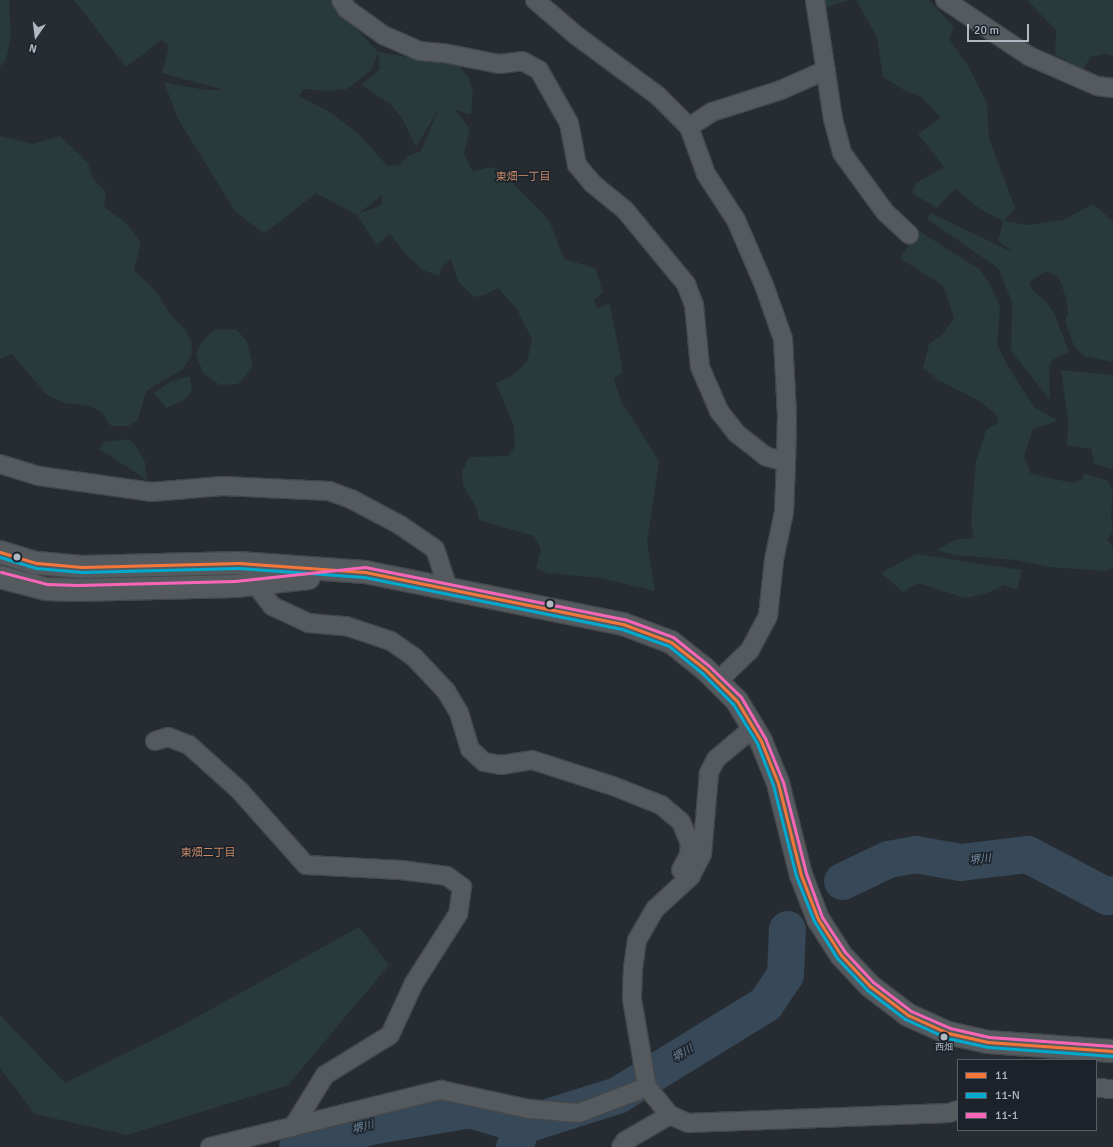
<!DOCTYPE html>
<meta charset="utf-8">
<style>
body{margin:0}
#map{position:relative;width:1113px;height:1147px;overflow:hidden;background:#262c31;font-family:Signika,"Noto Sans JP",sans-serif}
div>[style]{position:absolute}
[style*='--x']{left:calc(var(--x)*1px);top:calc(var(--y)*1px);width:calc(var(--w)*1px);rotate:calc(var(--a)*1deg)}
.green>*{inset:0;background:#293a3a}
.river>*{height:37px;margin:-18.5px;padding:0 18.5px;transform-origin:18.5px;border-radius:18.5px;background:#374858}
.roads{filter:drop-shadow(1px 0 #44484c) drop-shadow(-1px 0 #44484c) drop-shadow(0 1px #44484c) drop-shadow(0 -1px #44484c)}
.minor>*{height:18px;margin:-9px;padding:0 9px;transform-origin:9px;border-radius:9px;background:#555a5f}
.tertiary>*{height:22px;margin:-11px;padding:0 11px;transform-origin:11px;border-radius:11px;background:#555a5f}
.bus-1>*{height:3px;margin:-1.5px;padding:0 1.5px;transform-origin:1.5px;border-radius:1.5px;background:#f5763a}
.bus-2>*{height:3px;margin:-1.5px;padding:0 1.5px;transform-origin:1.5px;border-radius:1.5px;background:#00a9ce}
.bus-3>*{height:3px;margin:-1.5px;padding:0 1.5px;transform-origin:1.5px;border-radius:1.5px;background:#fa66b7}
.dots>*{width:11px;height:11px;translate:-50% -50%;box-sizing:border-box;border:2px solid #1b222a;border-radius:50%}
span{translate:-50% -50%;white-space:nowrap;text-align:center;line-height:1.15;-webkit-text-stroke:3px #1b222a;paint-order:stroke}
.bus-label{font-size:9px;color:#b0b8c2}
.neighbourhood-label{font-size:11px;color:#c68867}
.water-label{font-size:11px;color:#748ca2;font-style:italic}
.legend{position:absolute;left:957px;top:1059px;width:140px;height:72px;box-sizing:border-box;background:#1b222a;border:1px solid #575e67;margin:0;padding:5px 7px;list-style:none;font-size:12px;color:#b0b8c2}
.legend li{display:flex;align-items:center;gap:8px;height:20px}
.legend b{width:20px;border:1px solid #575e67}
.north{position:absolute;left:16px;top:16px;width:40px;height:40px;-webkit-text-stroke:3px #1b222a;paint-order:stroke;rotate:194deg;font-size:11px;font-weight:700;line-height:16px;text-align:center;color:#b0b8c2}
.north::after{content:'';display:block;margin:auto;width:14px;height:18px;background:#b0b8c2;clip-path:polygon(50% 0,100% 100%,50% 72%,0 100%)}
.scale{position:absolute;left:967px;top:24px;width:62px;height:18px;box-sizing:border-box;border:2px solid #b0b8c2;border-top:0;padding-left:5px;font-size:12px;line-height:14px;white-space:nowrap;color:#b0b8c2;-webkit-text-stroke:3px #1b222a;paint-order:stroke}
</style>
<div id="map">
<div class="green">
<i style="clip-path:polygon(0 0,9px 0,11px 35px,6px 59px,0 67px)"></i>
<i style="clip-path:polygon(evenodd,74px 0,329px 0,378px 52px,459px 66px,468px 77px,473px 91px,471px 115px,454px 109px,470px 129px,464px 153px,472px 171px,491px 167px,501px 171px,549px 220px,564px 259px,595px 268px,603px 292px,594px 300px,597px 308px,610px 304px,623px 373px,614px 379px,620px 399px,659px 461px,647px 543px,655px 591px,600px 578px,547px 573px,536px 568px,541px 549px,534px 536px,479px 520px,476px 507px,463px 485px,462px 472px,469px 457px,508px 456px,515px 447px,514px 426px,496px 383px,513px 375px,527px 362px,532px 339px,516px 308px,498px 288px,485px 295px,474px 297px,458px 281px,451px 259px,442px 267px,439px 276px,423px 270px,408px 257px,390px 234px,377px 245px,357px 215px,316px 193px,264px 234px,235px 211px,178px 119px,164px 82px,205px 90px,224px 90px,162px 73px,169px 46px,162px 40px,126px 67px,74px 0,378px 53px,380px 69px,361px 85px,390px 104px,402px 118px,416px 147px,438px 110px,421px 151px,408px 156px,399px 165px,387px 166px,361px 136px,330px 112px,299px 96px,304px 89px,327px 91px,347px 89px,371px 70px,378px 53px,74px 0,382px 195px,382px 205px,358px 214px,382px 195px)"></i>
<i style="clip-path:polygon(820px 0,849px 0,822px 9px)"></i>
<i style="clip-path:polygon(856px 0,929px 0,954px 27px,949px 39px,966px 62px,987px 103px,989px 138px,1015px 208px,1004px 221px,1028px 225px,1063px 220px,1093px 204px,1113px 221px,1113px 362px,1084px 356px,1074px 346px,1065px 321px,1068px 314px,1066px 298px,1059px 278px,1047px 271px,1029px 282px,1033px 291px,1046px 301px,1054px 313px,1069px 352px,1052px 360px,1049px 367px,1050px 400px,1011px 351px,1012px 302px,998px 268px,927px 219px,931px 213px,1014px 253px,998px 241px,1003px 221px,980px 209px,955px 189px,937px 208px,912px 193px,916px 183px,944px 167px,918px 134px,941px 118px,921px 97px,904px 90px,883px 77px,877px 37px)"></i>
<i style="clip-path:polygon(1027px 0,1113px 0,1113px 56px,1106px 54px,1091px 57px,1083px 69px,1055px 55px,1056px 30px)"></i>
<i style="clip-path:polygon(0 136px,33px 144px,60px 136px,88px 163px,93px 179px,106px 192px,104px 207px,126px 223px,141px 243px,134px 270px,155px 290px,171px 316px,185px 329px,192px 343px,191px 356px,183px 369px,146px 391px,138px 420px,128px 426px,111px 426px,102px 412px,89px 406px,64px 403px,46px 394px,12px 354px,0 359px)"></i>
<i style="clip-path:polygon(919px 231px,979px 269px,990px 284px,1000px 307px,997px 344px,1009px 368px,1034px 407px,1058px 421px,1033px 429px,1024px 456px,1031px 474px,1073px 483px,1082px 480px,1084px 473px,1108px 481px,1113px 492px,1111px 514px,1113px 532px,1107px 539px,1113px 547px,1113px 567px,1106px 571px,1049px 567px,1016px 560px,954px 555px,937px 550px,955px 540px,974px 538px,971px 522px,976px 462px,986px 430px,998px 423px,997px 416px,980px 401px,938px 380px,923px 368px,929px 344px,943px 334px,954px 318px,943px 286px,900px 258px)"></i>
<i style="clip-path:polygon(236px 329px,247px 341px,253px 367px,238px 384px,220px 385px,203px 373px,196px 354px,202px 341px,214px 330px)"></i>
<i style="clip-path:polygon(1061px 370px,1113px 375px,1113px 469px,1094px 464px,1091px 449px,1067px 445px,1068px 419px)"></i>
<i style="clip-path:polygon(190px 376px,192px 390px,184px 400px,166px 408px,154px 393px,170px 382px)"></i>
<i style="clip-path:polygon(129px 439px,136px 446px,145px 462px,147px 480px,99px 449px,104px 442px)"></i>
<i style="clip-path:polygon(916px 554px,1022px 570px,1017px 590px,1004px 585px,985px 594px,965px 598px,918px 583px,903px 592px,881px 573px)"></i>
<i style="clip-path:polygon(359px 927px,389px 965px,288px 1085px,127px 1135px,35px 1114px,0 1068px,0 1015px,65px 1083px,179px 1027px)"></i>
</div>
<div class="river">
<i style="--x:842;--y:881;--w:51;--a:-25.6"></i>
<i style="--x:888;--y:859;--w:27;--a:-10"></i>
<i style="--x:915;--y:854;--w:46;--a:10.1"></i>
<i style="--x:960;--y:862;--w:67;--a:-6.8"></i>
<i style="--x:1027;--y:854;--w:90;--a:27.7"></i>
<i style="--x:1107;--y:896;--w:6;--a:-18"></i>
<i style="--x:297;--y:1147;--w:76;--a:-16"></i>
<i style="--x:370;--y:1126;--w:101;--a:-9.6"></i>
<i style="--x:470;--y:1109;--w:54;--a:17.1"></i>
<i style="--x:514;--y:1147;--w:23;--a:-70"></i>
<i style="--x:522;--y:1125;--w:100;--a:-17.5"></i>
<i style="--x:617;--y:1095;--w:174;--a:-31.6"></i>
<i style="--x:765;--y:1004;--w:36;--a:-56"></i>
<i style="--x:785;--y:974;--w:45;--a:-87.5"></i>
</div>
<div class="roads">
<div class="minor">
<i style="--x:341;--y:0;--w:11;--a:56"></i>
<i style="--x:347;--y:9;--w:44;--a:35.8"></i>
<i style="--x:383;--y:35;--w:40;--a:23.4"></i>
<i style="--x:420;--y:51;--w:24;--a:5"></i>
<i style="--x:444;--y:53;--w:56;--a:11.3"></i>
<i style="--x:499;--y:64;--w:23;--a:-7"></i>
<i style="--x:522;--y:61;--w:19;--a:28"></i>
<i style="--x:539;--y:70;--w:61;--a:60.5"></i>
<i style="--x:569;--y:123;--w:43;--a:79.2"></i>
<i style="--x:577;--y:165;--w:25;--a:50"></i>
<i style="--x:593;--y:184;--w:41;--a:39.1"></i>
<i style="--x:625;--y:210;--w:96;--a:50.5"></i>
<i style="--x:686;--y:284;--w:22;--a:69"></i>
<i style="--x:694;--y:305;--w:62;--a:84.5"></i>
<i style="--x:700;--y:367;--w:48;--a:66.6"></i>
<i style="--x:719;--y:411;--w:28;--a:52"></i>
<i style="--x:736;--y:433;--w:37;--a:38"></i>
<i style="--x:765;--y:456;--w:22;--a:16"></i>
<i style="--x:786;--y:462;--w:50;--a:92.3"></i>
<i style="--x:784;--y:512;--w:49;--a:101.8"></i>
<i style="--x:774;--y:560;--w:56;--a:96.1"></i>
<i style="--x:768;--y:616;--w:38;--a:118"></i>
<i style="--x:750;--y:650;--w:45;--a:135.9"></i>
<i style="--x:535;--y:0;--w:55;--a:40.6"></i>
<i style="--x:577;--y:36;--w:101;--a:36.5"></i>
<i style="--x:658;--y:96;--w:44;--a:45"></i>
<i style="--x:689;--y:127;--w:50;--a:70.1"></i>
<i style="--x:706;--y:174;--w:55;--a:56.9"></i>
<i style="--x:736;--y:220;--w:71;--a:66.7"></i>
<i style="--x:764;--y:285;--w:57;--a:70.6"></i>
<i style="--x:783;--y:339;--w:77;--a:87"></i>
<i style="--x:787;--y:416;--w:46;--a:91.2"></i>
<i style="--x:815;--y:0;--w:120;--a:81.4"></i>
<i style="--x:833;--y:119;--w:35;--a:75"></i>
<i style="--x:842;--y:153;--w:73;--a:53.9"></i>
<i style="--x:885;--y:212;--w:33;--a:43"></i>
<i style="--x:945;--y:0;--w:101;--a:33.7"></i>
<i style="--x:1029;--y:56;--w:74;--a:23.8"></i>
<i style="--x:1097;--y:86;--w:16;--a:7"></i>
<i style="--x:689;--y:127;--w:27;--a:-33"></i>
<i style="--x:712;--y:112;--w:72;--a:-17.7"></i>
<i style="--x:781;--y:90;--w:49;--a:-24"></i>
<i style="--x:0;--y:464;--w:41;--a:17.1"></i>
<i style="--x:39;--y:476;--w:113;--a:8.1"></i>
<i style="--x:151;--y:492;--w:72;--a:-4.8"></i>
<i style="--x:223;--y:486;--w:106;--a:2.7"></i>
<i style="--x:329;--y:491;--w:23;--a:20"></i>
<i style="--x:351;--y:499;--w:55;--a:28"></i>
<i style="--x:400;--y:525;--w:42;--a:34.4"></i>
<i style="--x:435;--y:549;--w:41;--a:71.6"></i>
<i style="--x:255;--y:584;--w:28;--a:52"></i>
<i style="--x:272;--y:606;--w:40;--a:25"></i>
<i style="--x:308;--y:623;--w:38;--a:5"></i>
<i style="--x:346;--y:626;--w:47;--a:18.4"></i>
<i style="--x:391;--y:641;--w:28;--a:35"></i>
<i style="--x:414;--y:657;--w:47;--a:46.7"></i>
<i style="--x:446;--y:691;--w:26;--a:59"></i>
<i style="--x:459;--y:713;--w:38;--a:73"></i>
<i style="--x:470;--y:749;--w:19;--a:43"></i>
<i style="--x:484;--y:762;--w:17;--a:10"></i>
<i style="--x:501;--y:765;--w:31;--a:-9"></i>
<i style="--x:532;--y:760;--w:85;--a:17.8"></i>
<i style="--x:613;--y:786;--w:52;--a:21.6"></i>
<i style="--x:661;--y:805;--w:26;--a:40"></i>
<i style="--x:681;--y:822;--w:23;--a:67"></i>
<i style="--x:690;--y:843;--w:12;--a:95"></i>
<i style="--x:689;--y:855;--w:17;--a:118"></i>
<i style="--x:753;--y:728;--w:48;--a:140"></i>
<i style="--x:716;--y:759;--w:16;--a:117"></i>
<i style="--x:709;--y:773;--w:81;--a:94.9"></i>
<i style="--x:702;--y:854;--w:25;--a:117"></i>
<i style="--x:691;--y:876;--w:49;--a:137.5"></i>
<i style="--x:655;--y:909;--w:36;--a:120"></i>
<i style="--x:637;--y:940;--w:27;--a:98"></i>
<i style="--x:633;--y:967;--w:32;--a:92"></i>
<i style="--x:632;--y:999;--w:89;--a:80.3"></i>
<i style="--x:647;--y:1087;--w:36;--a:51"></i>
<i style="--x:670;--y:1115;--w:20;--a:24"></i>
<i style="--x:688;--y:1123;--w:261;--a:-2.2"></i>
<i style="--x:949;--y:1113;--w:9;--a:-18"></i>
<i style="--x:155;--y:741;--w:14;--a:-17"></i>
<i style="--x:168;--y:737;--w:22;--a:21"></i>
<i style="--x:189;--y:745;--w:69;--a:42"></i>
<i style="--x:240;--y:791;--w:99;--a:48.3"></i>
<i style="--x:306;--y:865;--w:95;--a:3"></i>
<i style="--x:401;--y:870;--w:46;--a:7.4"></i>
<i style="--x:447;--y:876;--w:19;--a:36"></i>
<i style="--x:462;--y:887;--w:27;--a:98"></i>
<i style="--x:458;--y:914;--w:82;--a:122.5"></i>
<i style="--x:414;--y:983;--w:57;--a:114.8"></i>
<i style="--x:390;--y:1035;--w:76;--a:148.4"></i>
<i style="--x:325;--y:1075;--w:61;--a:121.6"></i>
<i style="--x:1096;--y:1088;--w:17;--a:3"></i>
<i style="--x:210;--y:1147;--w:238;--a:-13.9"></i>
<i style="--x:441;--y:1090;--w:90;--a:12.2"></i>
<i style="--x:529;--y:1109;--w:50;--a:4.6"></i>
<i style="--x:579;--y:1113;--w:73;--a:-20.9"></i>
<i style="--x:621;--y:1147;--w:7;--a:-56"></i>
<i style="--x:625;--y:1141;--w:52;--a:-30"></i>
</div>
<div class="tertiary">
<i style="--x:0;--y:552;--w:39;--a:17"></i>
<i style="--x:37;--y:563;--w:45;--a:5.1"></i>
<i style="--x:82;--y:567;--w:157;--a:-1.5"></i>
<i style="--x:239;--y:563;--w:126;--a:4.1"></i>
<i style="--x:365;--y:572;--w:263;--a:11.4"></i>
<i style="--x:623;--y:624;--w:51;--a:20.6"></i>
<i style="--x:671;--y:642;--w:43;--a:38.5"></i>
<i style="--x:705;--y:669;--w:45;--a:45"></i>
<i style="--x:737;--y:701;--w:47;--a:59"></i>
<i style="--x:761;--y:741;--w:45;--a:68"></i>
<i style="--x:778;--y:783;--w:95;--a:76"></i>
<i style="--x:801;--y:875;--w:47;--a:68.9"></i>
<i style="--x:818;--y:919;--w:43;--a:57.4"></i>
<i style="--x:841;--y:955;--w:42;--a:46.9"></i>
<i style="--x:870;--y:986;--w:48;--a:37.3"></i>
<i style="--x:908;--y:1015;--w:44;--a:24.2"></i>
<i style="--x:948;--y:1033;--w:41;--a:12.7"></i>
<i style="--x:988;--y:1042;--w:125;--a:4.1"></i>
<i style="--x:0;--y:577;--w:48;--a:14.6"></i>
<i style="--x:46;--y:589;--w:32;--a:2"></i>
<i style="--x:78;--y:590;--w:157;--a:-1.5"></i>
<i style="--x:235;--y:586;--w:74;--a:-6.2"></i>
</div>
</div>
<div class="bus-1">
<i style="--x:0;--y:552;--w:39;--a:17"></i>
<i style="--x:37;--y:563;--w:45;--a:5.1"></i>
<i style="--x:82;--y:567;--w:157;--a:-1.5"></i>
<i style="--x:239;--y:563;--w:126;--a:4.1"></i>
<i style="--x:365;--y:572;--w:263;--a:11.4"></i>
<i style="--x:623;--y:624;--w:51;--a:20.6"></i>
<i style="--x:671;--y:642;--w:43;--a:38.5"></i>
<i style="--x:705;--y:669;--w:45;--a:45"></i>
<i style="--x:737;--y:701;--w:47;--a:59"></i>
<i style="--x:761;--y:741;--w:45;--a:68"></i>
<i style="--x:778;--y:783;--w:95;--a:76"></i>
<i style="--x:801;--y:875;--w:47;--a:68.9"></i>
<i style="--x:818;--y:919;--w:43;--a:57.4"></i>
<i style="--x:841;--y:955;--w:42;--a:46.9"></i>
<i style="--x:870;--y:986;--w:48;--a:37.3"></i>
<i style="--x:908;--y:1015;--w:44;--a:24.2"></i>
<i style="--x:948;--y:1033;--w:41;--a:12.7"></i>
<i style="--x:988;--y:1042;--w:125;--a:4.1"></i>
</div>
<div class="bus-2">
<i style="--x:0;--y:557;--w:38;--a:17"></i>
<i style="--x:36;--y:568;--w:46;--a:5"></i>
<i style="--x:82;--y:572;--w:157;--a:-1.5"></i>
<i style="--x:239;--y:568;--w:125;--a:4.1"></i>
<i style="--x:364;--y:577;--w:263;--a:11.4"></i>
<i style="--x:622;--y:629;--w:50;--a:19.9"></i>
<i style="--x:669;--y:646;--w:43;--a:39.3"></i>
<i style="--x:702;--y:673;--w:44;--a:45"></i>
<i style="--x:733;--y:704;--w:46;--a:58.4"></i>
<i style="--x:757;--y:743;--w:45;--a:69.1"></i>
<i style="--x:773;--y:785;--w:94;--a:75.8"></i>
<i style="--x:796;--y:876;--w:48;--a:68.2"></i>
<i style="--x:814;--y:921;--w:44;--a:58.1"></i>
<i style="--x:837;--y:958;--w:44;--a:46.8"></i>
<i style="--x:867;--y:990;--w:48;--a:37.3"></i>
<i style="--x:905;--y:1019;--w:46;--a:24.3"></i>
<i style="--x:947;--y:1038;--w:42;--a:12.4"></i>
<i style="--x:988;--y:1047;--w:125;--a:4.1"></i>
</div>
<div class="bus-3">
<i style="--x:1;--y:572;--w:48;--a:14.6"></i>
<i style="--x:47;--y:584;--w:31;--a:2"></i>
<i style="--x:78;--y:585;--w:157;--a:-1.5"></i>
<i style="--x:235;--y:581;--w:131;--a:-6.1"></i>
<i style="--x:365;--y:567;--w:264;--a:11.4"></i>
<i style="--x:624;--y:619;--w:52;--a:20.2"></i>
<i style="--x:673;--y:637;--w:45;--a:38.7"></i>
<i style="--x:708;--y:665;--w:46;--a:44.1"></i>
<i style="--x:741;--y:697;--w:48;--a:59.7"></i>
<i style="--x:765;--y:738;--w:48;--a:67.8"></i>
<i style="--x:783;--y:782;--w:94;--a:75.8"></i>
<i style="--x:806;--y:873;--w:47;--a:70"></i>
<i style="--x:822;--y:917;--w:42;--a:56.7"></i>
<i style="--x:845;--y:952;--w:41;--a:47"></i>
<i style="--x:873;--y:982;--w:48;--a:37.3"></i>
<i style="--x:911;--y:1011;--w:43;--a:23.6"></i>
<i style="--x:950;--y:1028;--w:40;--a:13"></i>
<i style="--x:989;--y:1037;--w:124;--a:4.2"></i>
</div>
<div class="dots">
<i style="left:17px;top:557px;background:#b0b8c2"></i>
<i style="left:550px;top:604px;background:#b0b8c2"></i>
<i style="left:944px;top:1037px;background:#b0b8c2"></i>
</div>
<div class="bus-label">
<span style="left:944px;top:1048px">西畑</span>
</div>
<div class="neighbourhood-label">
<span style="left:523px;top:177px">東畑一丁目</span>
<span style="left:208px;top:853px">東畑二丁目</span>
</div>
<div class="water-label">
<span style="left:980px;top:860px;rotate:-7deg">堺川</span>
<span style="left:683px;top:1054px;rotate:-32deg">堺川</span>
<span style="left:363px;top:1128px;rotate:-15deg">堺川</span>
</div>
<ul class="legend">
<li><b style="height:5px;background:#f5763a"></b>11</li>
<li><b style="height:5px;background:#00a9ce"></b>11-N</li>
<li><b style="height:5px;background:#fa66b7"></b>11-1</li>
</ul>
<div class="north">N</div>
<div class="scale">20 m</div>
</div>
